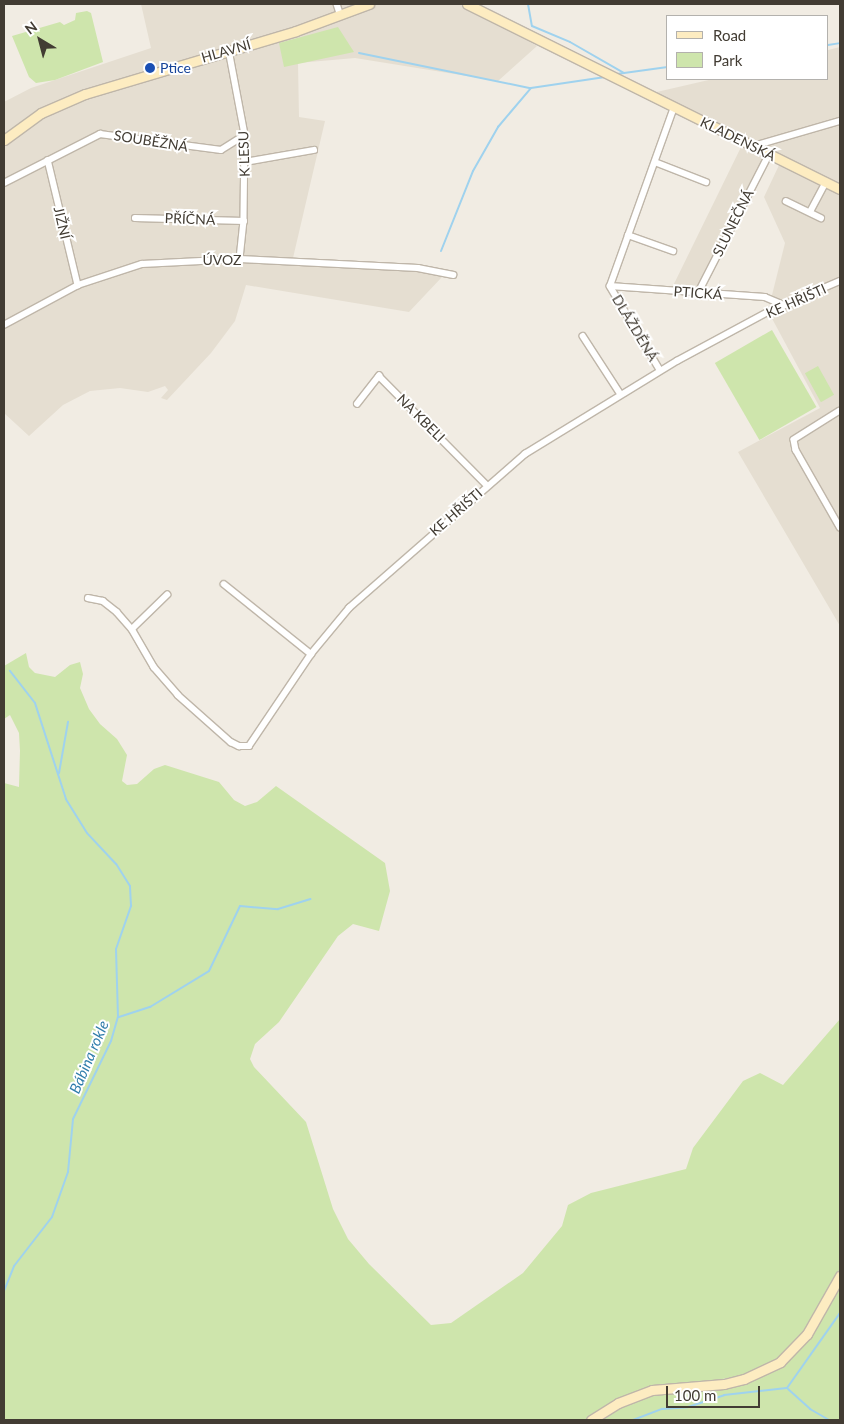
<!DOCTYPE html>
<meta charset="utf-8">
<style>
body{margin:0}
#map{position:relative;width:844px;height:1424px;overflow:hidden;background:#f1ece3;font-family:Lato,sans-serif}
div>[style]{position:absolute}
[style*='--x']{left:calc(var(--x)*1px);top:calc(var(--y)*1px);width:calc(var(--w)*1px);rotate:calc(var(--a)*1deg)}
.residential>*{inset:0;background:#e5ded1}
.green>*{inset:0;background:#cee5ac;transform-origin:0 0}
.stream>*{height:2px;margin:-1px;padding:0 1px;transform-origin:1px;border-radius:1px;background:#9fd2ee}
.roads{filter:drop-shadow(1px 0 #bfb6a9) drop-shadow(-1px 0 #bfb6a9) drop-shadow(0 1px #bfb6a9) drop-shadow(0 -1px #bfb6a9)}
.street>*{height:5.5px;margin:-2.75px;padding:0 2.75px;transform-origin:2.75px;border-radius:2.75px;background:#fff}
.secondary>*{height:9px;margin:-4.5px;padding:0 4.5px;transform-origin:4.5px;border-radius:4.5px;background:#fdecc1}
.dots>*{width:14px;height:14px;translate:-50% -50%;box-sizing:border-box;border:2px solid #fff;border-radius:50%}
span{translate:-50% -50%;white-space:nowrap;text-align:center;line-height:1.15;-webkit-text-stroke:4px #fff;paint-order:stroke}
.street-label{font-size:14px;color:#423c33}
.transit-label{font-size:14px;color:#164399}
.left{translate:0 -50%;text-align:left}
.water-label{font-size:15px;color:#307dab;font-style:italic}
.frame{position:absolute;inset:0;border:5px solid #423c33;pointer-events:none}
.legend{position:absolute;left:666px;top:15px;width:162px;height:65px;box-sizing:border-box;background:#fff;border:1px solid #b3b1ad;margin:0;padding:6px 9px;list-style:none;font-size:15px;color:#423c33}
.legend li{display:flex;align-items:center;gap:10px;height:25px}
.legend b{width:25px;border:1px solid #b3b1ad}
.north{position:absolute;left:15px;top:15px;width:50px;height:50px;-webkit-text-stroke:4px #fff;paint-order:stroke;rotate:323deg;font-size:14px;font-weight:700;line-height:20px;text-align:center;color:#423c33}
.north::after{content:'';display:block;margin:auto;width:18px;height:22px;background:#423c33;clip-path:polygon(50% 0,100% 100%,50% 72%,0 100%)}
.scale{position:absolute;left:666px;top:1386px;width:94px;height:22px;box-sizing:border-box;border:2px solid #423c33;border-top:0;padding-left:6px;font-size:15px;line-height:18px;white-space:nowrap;color:#423c33;-webkit-text-stroke:4px #fff;paint-order:stroke}
</style>
<div id="map">
<div class="residential">
<i style="clip-path:polygon(141px 4px,463px 4px,537px 46px,498px 81px,355px 58px,298px 63px,299px 117px,325px 121px,293px 258px,418px 268px,442px 277px,409px 312px,246px 285px,235px 321px,211px 353px,167px 400px,161px 398px,168px 390px,165px 386px,148px 392px,120px 388px,90px 391px,63px 405px,29px 436px,4px 413px,4px 102px,31px 88px,151px 48px)"></i>
<i style="clip-path:polygon(840px 47px,840px 626px,738px 452px,820px 408px,768px 311px,785px 243px,764px 197px,781px 161px,767px 154px,696px 292px,671px 290px,743px 143px,648px 94px,713px 79px,828px 79px,828px 50px)"></i>
</div>
<div class="green">
<i style="clip-path:polygon(87px 11px,91px 13px,103px 62px,55px 80px,36px 83px,29px 77px,12px 36px,60px 22px,64px 25px,75px 20px,76px 13px)"></i>
<i style="clip-path:polygon(338px 27px,354px 52px,284px 67px,279px 43px)"></i>
<i style="left:772px;top:330px;width:89px;height:66px;rotate:60deg"></i>
<i style="left:818px;top:366px;width:33px;height:15px;rotate:61deg"></i>
<i style="clip-path:polygon(26px 653px,29px 667px,35px 673px,55px 677px,70px 665px,80px 662px,83px 674px,80px 688px,89px 709px,100px 724px,117px 739px,127px 755px,122px 781px,127px 785px,137px 784px,154px 769px,165px 765px,219px 782px,234px 800px,245px 806px,257px 802px,276px 786px,385px 863px,390px 891px,379px 931px,353px 924px,338px 936px,279px 1022px,255px 1044px,250px 1059px,254px 1067px,306px 1122px,333px 1209px,348px 1239px,369px 1264px,431px 1325px,451px 1323px,523px 1273px,562px 1226px,568px 1205px,591px 1193px,686px 1169px,693px 1148px,743px 1081px,760px 1073px,783px 1085px,840px 1019px,840px 1268px,804px 1332px,778px 1359px,743px 1375px,702px 1383px,651px 1386px,616px 1399px,585px 1420px,4px 1420px,4px 783px,19px 787px,20px 751px,19px 733px,10px 715px,4px 719px,4px 666px)"></i>
<i style="clip-path:polygon(840px 1284px,840px 1420px,597px 1420px,619px 1406px,653px 1393px,703px 1390px,782px 1365px,810px 1336px)"></i>
</div>
<div class="stream">
<i style="--x:528;--y:4;--w:22;--a:80"></i>
<i style="--x:532;--y:26;--w:41;--a:22.8"></i>
<i style="--x:570;--y:42;--w:62;--a:29.9"></i>
<i style="--x:624;--y:73;--w:44;--a:-7.8"></i>
<i style="--x:828;--y:45;--w:12;--a:-9"></i>
<i style="--x:359;--y:53;--w:175;--a:11.6"></i>
<i style="--x:617;--y:74;--w:7;--a:-8"></i>
<i style="--x:441;--y:251;--w:86;--a:-68.2"></i>
<i style="--x:473;--y:171;--w:51;--a:-60.4"></i>
<i style="--x:498;--y:127;--w:51;--a:-49.8"></i>
<i style="--x:531;--y:88;--w:75;--a:-8.5"></i>
<i style="--x:59;--y:773;--w:52;--a:-80"></i>
<i style="--x:119;--y:1017;--w:33;--a:-18"></i>
<i style="--x:150;--y:1007;--w:69;--a:-31.4"></i>
<i style="--x:209;--y:971;--w:72;--a:-64.5"></i>
<i style="--x:240;--y:906;--w:38;--a:5"></i>
<i style="--x:278;--y:909;--w:34;--a:-17"></i>
<i style="--x:4;--y:1291;--w:27;--a:-68"></i>
<i style="--x:14;--y:1266;--w:62;--a:-52.2"></i>
<i style="--x:52;--y:1217;--w:48;--a:-70.4"></i>
<i style="--x:68;--y:1172;--w:53;--a:-84.6"></i>
<i style="--x:73;--y:1119;--w:87;--a:-64"></i>
<i style="--x:111;--y:1041;--w:25;--a:-74"></i>
<i style="--x:118;--y:1017;--w:68;--a:-91.7"></i>
<i style="--x:116;--y:949;--w:46;--a:-70.8"></i>
<i style="--x:131;--y:906;--w:20;--a:-93"></i>
<i style="--x:130;--y:886;--w:26;--a:-122"></i>
<i style="--x:116;--y:864;--w:42;--a:-133.1"></i>
<i style="--x:87;--y:833;--w:40;--a:-122"></i>
<i style="--x:66;--y:799;--w:101;--a:-107.9"></i>
<i style="--x:35;--y:703;--w:41;--a:-128"></i>
<i style="--x:788;--y:1389;--w:30;--a:42"></i>
<i style="--x:810;--y:1409;--w:22;--a:30"></i>
<i style="--x:633;--y:1420;--w:31;--a:-21"></i>
<i style="--x:662;--y:1409;--w:26;--a:-4"></i>
<i style="--x:688;--y:1407;--w:38;--a:-18"></i>
<i style="--x:724;--y:1395;--w:63;--a:-6.3"></i>
<i style="--x:787;--y:1388;--w:92;--a:-54.8"></i>
</div>
<div class="roads">
<div class="street">
<i style="--x:337;--y:4;--w:9;--a:72"></i>
<i style="--x:229;--y:50;--w:86;--a:79.3"></i>
<i style="--x:245;--y:135;--w:86;--a:90.7"></i>
<i style="--x:244;--y:221;--w:38;--a:96"></i>
<i style="--x:754;--y:146;--w:90;--a:-16.2"></i>
<i style="--x:48;--y:160;--w:129;--a:76.5"></i>
<i style="--x:245;--y:162;--w:70;--a:-9.9"></i>
<i style="--x:655;--y:162;--w:55;--a:21.4"></i>
<i style="--x:4;--y:183;--w:108;--a:-27"></i>
<i style="--x:100;--y:134;--w:122;--a:7.5"></i>
<i style="--x:221;--y:150;--w:28;--a:-32"></i>
<i style="--x:786;--y:201;--w:39;--a:26"></i>
<i style="--x:810;--y:212;--w:34;--a:-62"></i>
<i style="--x:135;--y:218;--w:109;--a:1.6"></i>
<i style="--x:628;--y:235;--w:48;--a:19.6"></i>
<i style="--x:610;--y:286;--w:190;--a:-70.3"></i>
<i style="--x:610;--y:286;--w:155;--a:4.1"></i>
<i style="--x:765;--y:297;--w:21;--a:23"></i>
<i style="--x:610;--y:286;--w:98;--a:59.2"></i>
<i style="--x:698;--y:293;--w:156;--a:-62.9"></i>
<i style="--x:4;--y:325;--w:84;--a:-28.4"></i>
<i style="--x:78;--y:285;--w:67;--a:-18.2"></i>
<i style="--x:142;--y:264;--w:98;--a:-2.9"></i>
<i style="--x:240;--y:259;--w:178;--a:2.9"></i>
<i style="--x:418;--y:268;--w:36;--a:11"></i>
<i style="--x:583;--y:336;--w:68;--a:57"></i>
<i style="--x:357;--y:404;--w:36;--a:-52"></i>
<i style="--x:379;--y:376;--w:153;--a:45.3"></i>
<i style="--x:840;--y:411;--w:54;--a:147.8"></i>
<i style="--x:794;--y:440;--w:10;--a:79"></i>
<i style="--x:796;--y:450;--w:89;--a:60.3"></i>
<i style="--x:224;--y:584;--w:112;--a:38.8"></i>
<i style="--x:88;--y:598;--w:15;--a:11"></i>
<i style="--x:103;--y:601;--w:18;--a:38"></i>
<i style="--x:117;--y:612;--w:23;--a:49"></i>
<i style="--x:132;--y:629;--w:44;--a:59.9"></i>
<i style="--x:154;--y:667;--w:37;--a:49"></i>
<i style="--x:178;--y:695;--w:71;--a:41.6"></i>
<i style="--x:231;--y:742;--w:9;--a:27"></i>
<i style="--x:239;--y:746;--w:10;--a:0"></i>
<i style="--x:249;--y:746;--w:111;--a:-56"></i>
<i style="--x:311;--y:654;--w:60;--a:-50.4"></i>
<i style="--x:349;--y:608;--w:234;--a:-41.2"></i>
<i style="--x:525;--y:454;--w:178;--a:-31.5"></i>
<i style="--x:677;--y:361;--w:106;--a:-28.3"></i>
<i style="--x:770;--y:311;--w:76;--a:-23.2"></i>
<i style="--x:132;--y:629;--w:49;--a:-44.2"></i>
</div>
<div class="secondary">
<i style="--x:467;--y:4;--w:416;--a:26.4"></i>
<i style="--x:4;--y:140;--w:46;--a:-36.1"></i>
<i style="--x:41;--y:113;--w:48;--a:-23.4"></i>
<i style="--x:85;--y:94;--w:220;--a:-16.6"></i>
<i style="--x:296;--y:31;--w:78;--a:-20.3"></i>
<i style="--x:591;--y:1420;--w:32;--a:-32"></i>
<i style="--x:618;--y:1403;--w:36;--a:-21"></i>
<i style="--x:652;--y:1390;--w:72;--a:-4.8"></i>
<i style="--x:724;--y:1384;--w:21;--a:-14"></i>
<i style="--x:744;--y:1379;--w:40;--a:-25"></i>
<i style="--x:780;--y:1362;--w:39;--a:-46"></i>
<i style="--x:807;--y:1334;--w:67;--a:-60.4"></i>
</div>
</div>
<div class="dots">
<i style="left:150px;top:68px;background:#1a4fb4"></i>
</div>
<div class="street-label">
<span style="left:226px;top:51px;rotate:-16deg">HLAVNÍ</span>
<span style="left:738px;top:139px;rotate:26deg">KLADENSKÁ</span>
<span style="left:151px;top:141px;rotate:9deg">SOUBĚŽNÁ</span>
<span style="left:244px;top:154px;rotate:-92deg">K LESU</span>
<span style="left:190px;top:219px;rotate:2deg">PŘÍČNÁ</span>
<span style="left:62px;top:223px;rotate:77deg">JIŽNÍ</span>
<span style="left:733px;top:223px;rotate:-63deg">SLUNEČNÁ</span>
<span style="left:222px;top:260px">ÚVOZ</span>
<span style="left:698px;top:293px;rotate:4deg">PTICKÁ</span>
<span style="left:796px;top:301px;rotate:-24deg">KE HŘIŠTI</span>
<span style="left:635px;top:328px;rotate:59deg">DLÁŽDĚNÁ</span>
<span style="left:421px;top:418px;rotate:45deg">NA KBELI</span>
<span style="left:456px;top:512px;rotate:-41deg">KE HŘIŠTI</span>
</div>
<div class="transit-label">
<span class="left" style="left:160px;top:68px">Ptice</span>
</div>
<div class="water-label">
<span style="left:89px;top:1057px;rotate:-67deg">Bábina rokle</span>
</div>
<div class="frame"></div>
<ul class="legend">
<li><b style="height:6px;background:#fdecc1"></b>Road</li>
<li><b style="height:14px;background:#cee5ac"></b>Park</li>
</ul>
<div class="north">N</div>
<div class="scale">100 m</div>
</div>
